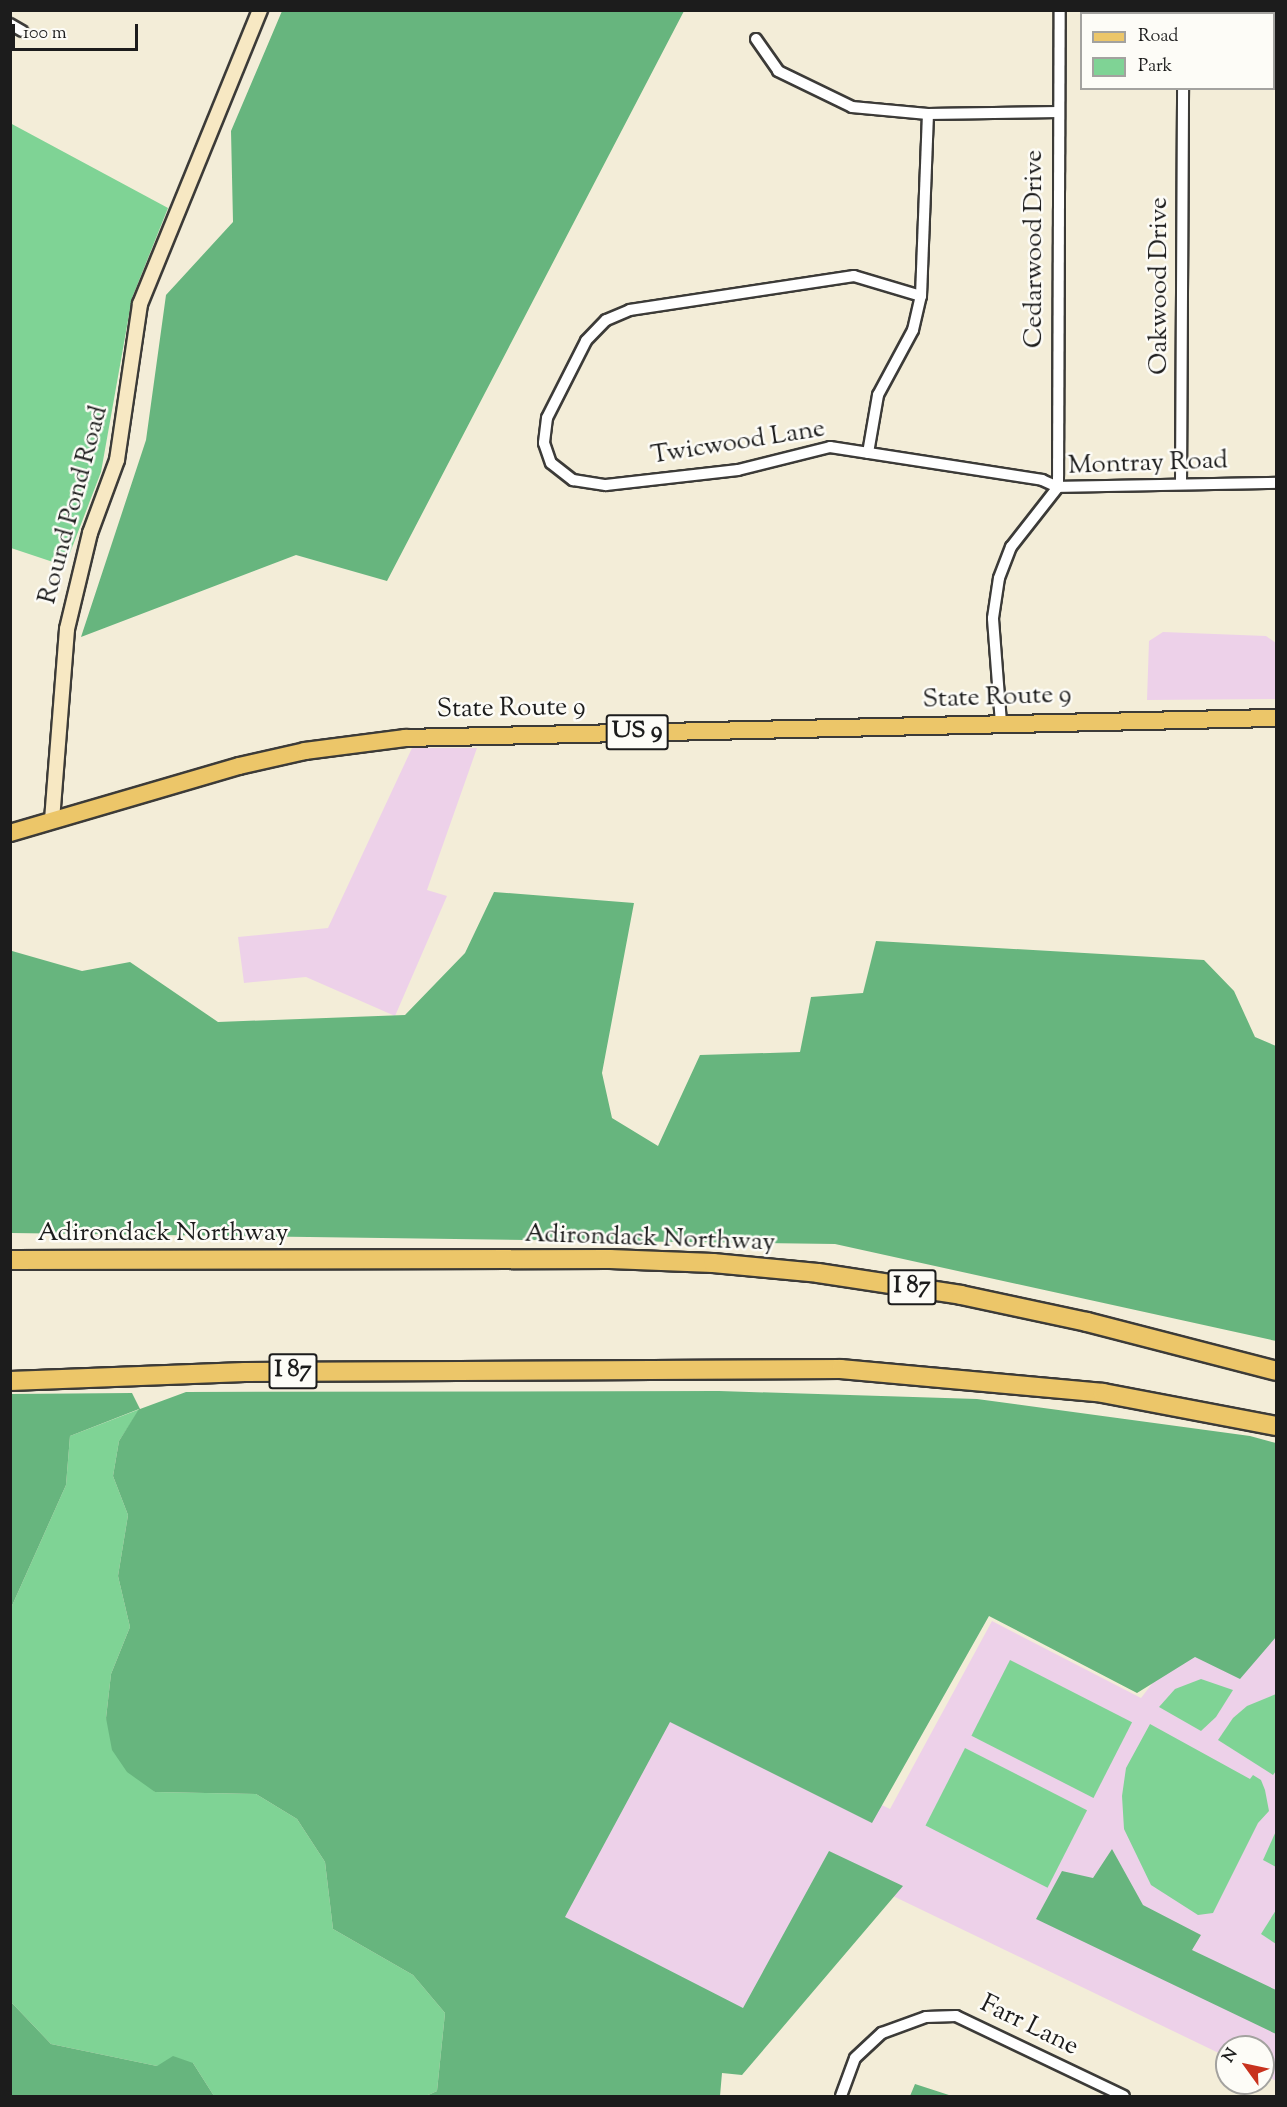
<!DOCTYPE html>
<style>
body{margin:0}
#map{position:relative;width:1287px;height:2107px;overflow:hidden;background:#f3edd8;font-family:"Sorts Mill Goudy",serif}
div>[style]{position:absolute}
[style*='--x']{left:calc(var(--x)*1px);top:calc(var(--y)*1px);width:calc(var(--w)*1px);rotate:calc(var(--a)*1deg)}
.built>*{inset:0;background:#edd1e9}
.green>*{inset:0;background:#7fd395;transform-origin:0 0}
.forest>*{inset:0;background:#67b57e}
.roads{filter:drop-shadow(2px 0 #3c3b38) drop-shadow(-2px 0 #3c3b38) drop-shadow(0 2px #3c3b38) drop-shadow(0 -2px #3c3b38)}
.street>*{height:10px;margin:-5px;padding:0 5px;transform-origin:5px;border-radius:5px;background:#fff}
.secondary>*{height:14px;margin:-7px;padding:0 7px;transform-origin:7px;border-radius:7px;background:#f7e8c3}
.primary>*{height:16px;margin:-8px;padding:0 8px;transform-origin:8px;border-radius:8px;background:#ecc669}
.highway>*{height:18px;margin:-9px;padding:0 9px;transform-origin:9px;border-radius:9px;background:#ecc669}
span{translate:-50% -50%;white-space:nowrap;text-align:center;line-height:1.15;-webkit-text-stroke:5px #fdfcf7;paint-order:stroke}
.shield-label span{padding:2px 4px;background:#fdfcf7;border:2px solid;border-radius:4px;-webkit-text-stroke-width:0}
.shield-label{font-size:24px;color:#1c1c1c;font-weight:700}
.street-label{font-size:26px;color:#1c1c1c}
.frame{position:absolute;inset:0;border:12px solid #1c1c1c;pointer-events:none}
.legend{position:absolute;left:1080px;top:12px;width:195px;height:78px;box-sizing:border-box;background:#fdfcf7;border:2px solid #a3a29f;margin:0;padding:8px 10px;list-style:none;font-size:18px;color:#1c1c1c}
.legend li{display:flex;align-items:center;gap:12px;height:30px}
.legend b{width:30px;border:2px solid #a3a29f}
.north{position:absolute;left:1215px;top:2035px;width:60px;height:60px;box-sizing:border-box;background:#fdfcf7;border:2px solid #a3a29f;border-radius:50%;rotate:303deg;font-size:16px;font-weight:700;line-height:24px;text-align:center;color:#1c1c1c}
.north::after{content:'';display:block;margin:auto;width:21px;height:27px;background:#c8321e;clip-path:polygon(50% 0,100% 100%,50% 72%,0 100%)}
.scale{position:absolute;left:12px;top:24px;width:126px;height:27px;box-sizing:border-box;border:3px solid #1c1c1c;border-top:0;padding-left:8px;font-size:18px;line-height:21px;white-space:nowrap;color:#1c1c1c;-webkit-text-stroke:4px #fdfcf7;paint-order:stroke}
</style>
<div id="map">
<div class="built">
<i style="clip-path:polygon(1163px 632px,1266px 636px,1276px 643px,1276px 699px,1147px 700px,1149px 641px)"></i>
<i style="clip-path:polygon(412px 748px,477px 748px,427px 890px,447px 896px,395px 1016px,306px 977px,244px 983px,238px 937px,328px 928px)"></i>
<i style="clip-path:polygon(992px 1621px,1141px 1698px,1185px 1641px,1276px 1630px,1276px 2081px,1263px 2074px,1263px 2047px,1227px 2047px,1227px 2057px,839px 1870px,753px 2033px,539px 1932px,666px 1699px,890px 1809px)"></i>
</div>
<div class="green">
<i style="clip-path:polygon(10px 123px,168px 208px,132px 298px,101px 472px,65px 566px,11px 548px)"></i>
<i style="clip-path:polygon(140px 1409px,119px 1441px,113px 1476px,128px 1515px,118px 1576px,130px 1627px,111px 1674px,106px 1718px,155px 1792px,256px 1794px,297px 1819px,325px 1862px,333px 1929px,413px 1975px,445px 2013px,437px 2091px,426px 2096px,214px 2096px,193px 2063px,157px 2066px,51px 2044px,11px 2002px,11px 1608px,66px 1485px,70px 1436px)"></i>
<i style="left:1010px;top:1660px;width:137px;height:85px;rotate:27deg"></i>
<i style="clip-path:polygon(1201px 1679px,1233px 1690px,1216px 1717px,1201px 1731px,1159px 1707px,1175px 1689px)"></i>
<i style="clip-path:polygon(1276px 1694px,1276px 1771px,1273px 1775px,1218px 1740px,1233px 1718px,1247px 1706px)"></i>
<i style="clip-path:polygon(1150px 1724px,1250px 1779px,1253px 1775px,1261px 1780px,1265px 1790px,1269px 1811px,1258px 1823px,1213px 1913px,1198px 1915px,1151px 1885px,1124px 1829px,1122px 1796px,1126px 1768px)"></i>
<i style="left:965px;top:1748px;width:137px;height:87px;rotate:27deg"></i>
<i style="clip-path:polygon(1276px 1831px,1276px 1867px,1263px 1860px)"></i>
<i style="clip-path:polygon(1276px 1910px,1276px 1944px,1261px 1934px)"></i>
</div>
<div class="forest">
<i style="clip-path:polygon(282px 11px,684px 11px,387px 581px,296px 555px,81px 637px,146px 440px,166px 295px,233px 222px,231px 131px)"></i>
<i style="clip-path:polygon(494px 892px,634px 903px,602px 1073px,612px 1118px,658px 1146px,700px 1055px,800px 1052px,811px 997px,863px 993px,876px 941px,1204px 960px,1234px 991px,1255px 1037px,1276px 1046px,1276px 1341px,835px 1244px,11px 1233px,12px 951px,82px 971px,130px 962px,218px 1022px,405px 1015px,465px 953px)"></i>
<i style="clip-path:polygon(719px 1391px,977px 1399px,1250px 1436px,1276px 1443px,1276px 1637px,1240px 1679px,1195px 1657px,1137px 1693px,989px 1616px,872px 1823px,670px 1722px,565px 1917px,743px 2008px,829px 1851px,903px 1886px,742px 2075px,722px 2073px,720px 2096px,426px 2096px,437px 2091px,445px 2013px,413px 1975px,333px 1929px,325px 1862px,297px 1819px,256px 1794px,155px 1792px,127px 1772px,112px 1750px,106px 1718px,111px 1674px,130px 1627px,118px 1576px,128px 1515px,113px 1476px,119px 1441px,139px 1409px,70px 1436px,66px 1485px,11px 1608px,11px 1394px,132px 1393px,140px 1409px,186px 1392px)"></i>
<i style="clip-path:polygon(1112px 1849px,1143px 1905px,1201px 1935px,1192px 1950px,1276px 1990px,1276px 2034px,1036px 1919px,1062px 1871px,1093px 1878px)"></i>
<i style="clip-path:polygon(11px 2002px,51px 2044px,157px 2066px,173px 2056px,193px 2063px,214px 2096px,11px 2096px)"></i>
<i style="clip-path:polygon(915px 2084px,952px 2096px,953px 2096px,910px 2096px)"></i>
</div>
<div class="roads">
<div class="street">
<i style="--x:1184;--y:14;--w:4;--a:-90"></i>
<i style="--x:10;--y:24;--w:14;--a:30"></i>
<i style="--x:756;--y:39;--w:39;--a:55"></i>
<i style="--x:778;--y:71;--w:82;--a:25.9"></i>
<i style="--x:852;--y:107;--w:76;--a:5.3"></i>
<i style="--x:928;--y:114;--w:131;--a:-0.9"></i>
<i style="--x:921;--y:296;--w:70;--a:-163.4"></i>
<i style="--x:854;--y:276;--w:227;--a:171.4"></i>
<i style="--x:630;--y:310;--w:26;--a:157"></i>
<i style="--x:606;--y:320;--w:29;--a:134"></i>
<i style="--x:586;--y:341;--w:86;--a:116.9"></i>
<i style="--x:547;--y:418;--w:25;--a:97"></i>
<i style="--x:544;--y:443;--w:21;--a:71"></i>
<i style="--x:551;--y:463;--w:28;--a:38"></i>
<i style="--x:573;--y:480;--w:33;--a:9"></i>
<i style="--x:606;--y:485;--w:133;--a:-6.5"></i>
<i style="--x:738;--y:470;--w:95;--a:-14"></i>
<i style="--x:830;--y:447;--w:215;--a:8.8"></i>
<i style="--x:1042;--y:480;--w:17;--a:24"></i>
<i style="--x:1058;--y:487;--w:477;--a:-89.8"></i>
<i style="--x:868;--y:453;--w:59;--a:-80.2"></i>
<i style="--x:878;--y:395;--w:74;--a:-61.7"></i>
<i style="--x:913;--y:330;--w:35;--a:-77"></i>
<i style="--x:921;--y:296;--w:182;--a:-87.8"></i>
<i style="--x:1181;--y:484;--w:396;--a:-89.7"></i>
<i style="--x:1001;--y:723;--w:105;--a:-94.4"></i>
<i style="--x:993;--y:618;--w:40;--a:-81.5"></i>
<i style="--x:999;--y:578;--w:33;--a:-69"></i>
<i style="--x:1011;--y:547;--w:76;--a:-51.9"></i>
<i style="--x:1058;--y:487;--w:218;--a:-1.1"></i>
<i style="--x:841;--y:2096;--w:40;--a:-69.8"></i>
<i style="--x:855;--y:2058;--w:37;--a:-43"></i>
<i style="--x:882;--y:2033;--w:47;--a:-20"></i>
<i style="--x:926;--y:2017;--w:30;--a:-2"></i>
<i style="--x:956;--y:2016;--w:186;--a:25.5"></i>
</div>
<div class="secondary">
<i style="--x:52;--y:820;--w:192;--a:-85.5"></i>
<i style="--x:67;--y:629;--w:99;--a:-76.5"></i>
<i style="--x:90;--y:533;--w:78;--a:-69.7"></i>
<i style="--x:117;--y:460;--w:158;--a:-81.6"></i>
<i style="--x:140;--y:304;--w:318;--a:-67.8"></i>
</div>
<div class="primary">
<i style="--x:10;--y:833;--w:239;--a:-16.3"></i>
<i style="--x:239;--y:766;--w:68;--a:-12.8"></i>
<i style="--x:305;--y:751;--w:101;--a:-7.4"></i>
<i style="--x:405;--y:738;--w:871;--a:-1.32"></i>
</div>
<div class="highway">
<i style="--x:10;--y:1260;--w:600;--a:-0.1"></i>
<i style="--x:610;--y:1259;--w:103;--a:2.2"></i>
<i style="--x:713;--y:1263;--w:105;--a:5.4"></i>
<i style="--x:818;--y:1273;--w:145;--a:8.7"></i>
<i style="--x:961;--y:1295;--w:129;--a:12.1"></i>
<i style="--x:1087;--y:1322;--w:195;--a:14.5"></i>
<i style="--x:10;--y:1381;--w:235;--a:-2.2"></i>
<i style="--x:245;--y:1372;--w:596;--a:-0.29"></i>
<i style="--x:841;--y:1369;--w:263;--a:5.2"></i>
<i style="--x:1103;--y:1393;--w:176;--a:10.8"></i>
</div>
</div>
<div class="shield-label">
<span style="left:637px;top:732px">US 9</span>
<span style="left:912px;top:1287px">I 87</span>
<span style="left:293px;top:1371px">I 87</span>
</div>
<div class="street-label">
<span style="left:1035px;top:249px;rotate:-90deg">Cedarwood Drive</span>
<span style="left:1160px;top:286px;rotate:-90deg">Oakwood Drive</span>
<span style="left:738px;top:443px;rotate:-9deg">Twicwood Lane</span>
<span style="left:1148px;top:464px;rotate:-2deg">Montray Road</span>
<span style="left:74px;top:505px;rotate:-75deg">Round Pond Road</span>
<span style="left:997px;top:698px;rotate:-2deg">State Route 9</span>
<span style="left:511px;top:709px;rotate:-1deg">State Route 9</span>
<span style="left:163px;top:1234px">Adirondack Northway</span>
<span style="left:650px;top:1239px;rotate:2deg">Adirondack Northway</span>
<span style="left:1029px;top:2026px;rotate:26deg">Farr Lane</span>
</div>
<div class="frame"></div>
<ul class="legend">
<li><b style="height:8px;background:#ecc669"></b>Road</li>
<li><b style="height:16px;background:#7fd395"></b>Park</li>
</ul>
<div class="north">N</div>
<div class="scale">100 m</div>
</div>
